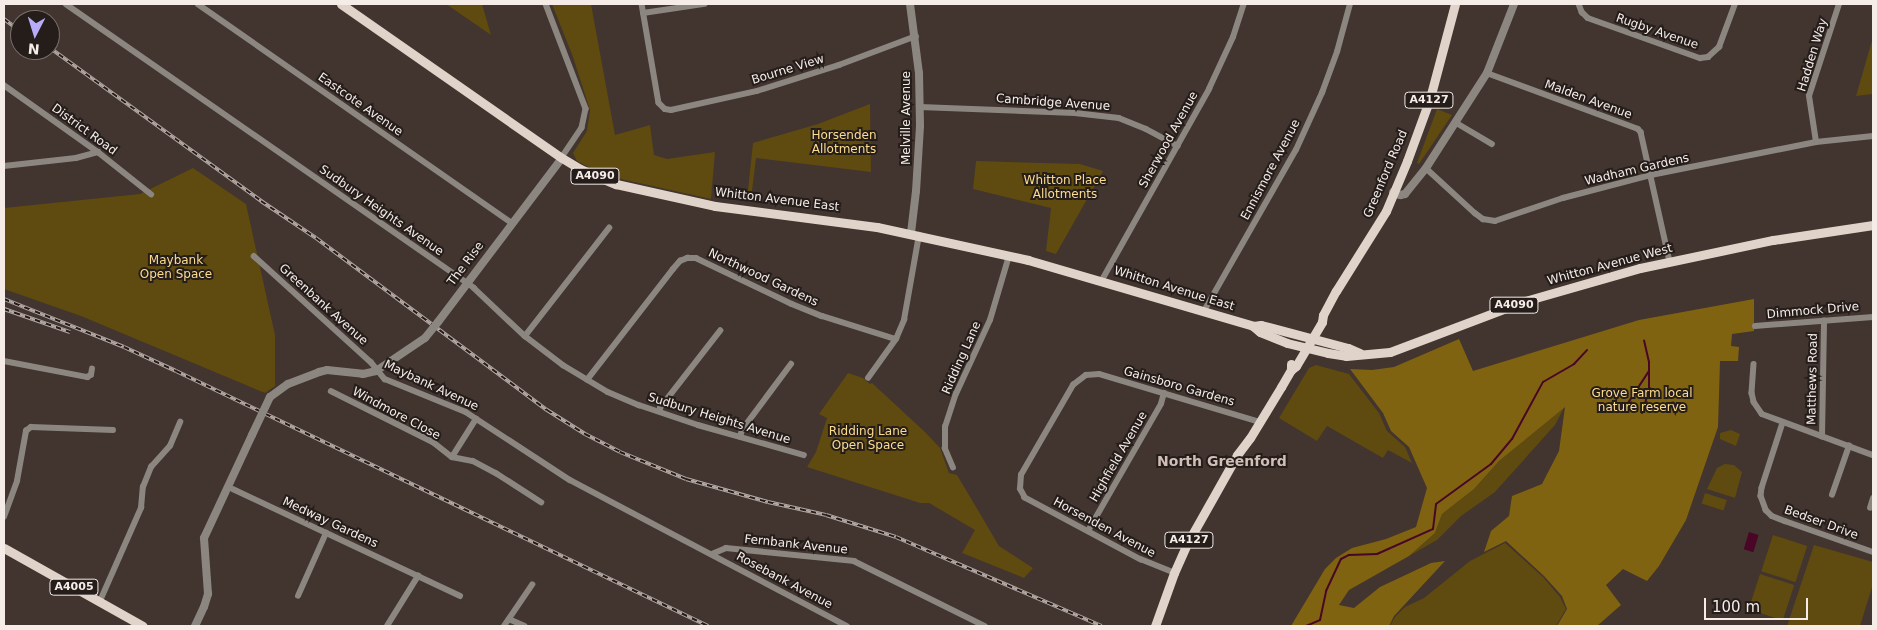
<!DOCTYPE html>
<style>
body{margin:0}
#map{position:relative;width:1877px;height:630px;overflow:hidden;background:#42342e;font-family:"DejaVu Sans",sans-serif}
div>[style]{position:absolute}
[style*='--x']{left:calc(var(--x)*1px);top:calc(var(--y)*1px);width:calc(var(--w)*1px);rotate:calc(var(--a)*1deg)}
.green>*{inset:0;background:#5f4a10;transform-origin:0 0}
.forest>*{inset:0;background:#806310}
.water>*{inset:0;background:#490626;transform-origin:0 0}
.stream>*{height:2px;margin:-1px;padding:0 1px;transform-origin:1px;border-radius:1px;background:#490626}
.minor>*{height:5.5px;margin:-2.75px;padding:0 2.75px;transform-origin:2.75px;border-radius:2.75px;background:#8c8681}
.tertiary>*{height:8px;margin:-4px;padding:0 4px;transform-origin:4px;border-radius:4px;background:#8c8681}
.primary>*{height:9px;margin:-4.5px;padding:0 4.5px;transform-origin:4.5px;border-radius:4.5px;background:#e0d4ca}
.rail>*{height:4px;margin-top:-2px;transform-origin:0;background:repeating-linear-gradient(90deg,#241d1a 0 5.5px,#b4a9a5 0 11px);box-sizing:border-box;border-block:1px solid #b4a9a5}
.tertiary-bridge>*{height:8px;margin:-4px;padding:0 4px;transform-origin:4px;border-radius:4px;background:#8c8681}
span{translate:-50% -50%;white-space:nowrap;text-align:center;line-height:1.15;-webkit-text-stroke:4px #241d1a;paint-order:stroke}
.shield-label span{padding:1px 4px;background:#241d1a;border:1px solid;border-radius:4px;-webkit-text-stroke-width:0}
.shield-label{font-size:11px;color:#f5ece8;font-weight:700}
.street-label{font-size:12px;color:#f5ece8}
.park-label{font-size:12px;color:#fddc8e}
.neighbourhood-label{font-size:14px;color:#d0beb7;font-weight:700}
.frame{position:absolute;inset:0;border:5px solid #f5ece8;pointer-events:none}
.north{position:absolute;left:10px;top:10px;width:50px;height:50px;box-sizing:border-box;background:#241d1a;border:1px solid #78706c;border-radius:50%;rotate:185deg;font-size:14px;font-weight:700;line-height:20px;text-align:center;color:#f5ece8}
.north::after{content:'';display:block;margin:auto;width:18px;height:22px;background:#b8abf7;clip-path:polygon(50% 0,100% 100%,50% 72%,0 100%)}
.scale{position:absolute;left:1704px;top:598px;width:104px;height:22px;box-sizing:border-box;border:2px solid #f5ece8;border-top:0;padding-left:6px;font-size:15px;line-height:18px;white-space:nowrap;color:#f5ece8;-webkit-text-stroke:4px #241d1a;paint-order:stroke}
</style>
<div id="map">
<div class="green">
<i style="clip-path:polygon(446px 4px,482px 4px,491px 35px)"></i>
<i style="clip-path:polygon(552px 4px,591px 4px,615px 135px,650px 125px,654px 155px,667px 159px,715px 152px,711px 199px,621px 179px,596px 171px,577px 161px,573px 153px,587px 131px,590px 110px,573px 57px)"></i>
<i style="clip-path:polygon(1873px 37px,1873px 94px,1856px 96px)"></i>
<i style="clip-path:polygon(870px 104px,871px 172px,756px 158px,751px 199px,747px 199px,753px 143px,818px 124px)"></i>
<i style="clip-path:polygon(1437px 109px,1452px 115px,1419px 164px,1417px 163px)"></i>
<i style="clip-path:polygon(976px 161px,1080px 164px,1103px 171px,1056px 254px,1046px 251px,1051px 208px,973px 189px)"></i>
<i style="clip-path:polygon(193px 168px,246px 204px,275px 335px,275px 386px,265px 393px,81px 316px,4px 289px,4px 208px,140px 194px)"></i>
<i style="clip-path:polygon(1316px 365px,1349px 374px,1379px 413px,1387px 431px,1405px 447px,1412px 463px,1388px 450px,1383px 458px,1327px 426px,1317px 441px,1279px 418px,1309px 368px)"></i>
<i style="clip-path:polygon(848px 373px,863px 378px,870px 384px,872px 383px,926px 433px,940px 448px,949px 473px,957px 475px,969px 495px,999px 546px,1033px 568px,1024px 578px,962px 553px,975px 530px,929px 503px,920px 503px,807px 467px,816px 452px,827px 418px,819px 414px)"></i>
<i style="clip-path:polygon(1565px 406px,1555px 425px,1495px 492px,1461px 516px,1437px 540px,1409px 556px,1435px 533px,1442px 514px,1474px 489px,1499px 461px)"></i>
<i style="clip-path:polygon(1731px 430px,1740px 434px,1736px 446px,1720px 439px,1720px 433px)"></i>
<i style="clip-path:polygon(1725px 464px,1734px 465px,1742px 472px,1735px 498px,1707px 489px,1717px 468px)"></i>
<i style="left:1705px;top:493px;width:23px;height:11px;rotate:18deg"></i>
<i style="left:1773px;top:535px;width:36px;height:38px;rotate:18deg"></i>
<i style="clip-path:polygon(1505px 543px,1543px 577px,1560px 597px,1566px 609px,1556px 626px,1390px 626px,1395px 617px,1405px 607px,1424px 598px,1470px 561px)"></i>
<i style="clip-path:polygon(1814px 545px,1873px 562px,1873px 584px,1860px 626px,1787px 626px)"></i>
<i style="left:1760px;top:574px;width:36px;height:37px;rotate:18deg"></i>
</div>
<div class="forest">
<i style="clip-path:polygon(1754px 299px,1754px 331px,1732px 334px,1731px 346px,1739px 347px,1738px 361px,1720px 361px,1718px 427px,1686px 520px,1659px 566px,1647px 581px,1623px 569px,1606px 585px,1621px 605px,1597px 626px,1557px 626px,1567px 609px,1562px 596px,1544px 576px,1506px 541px,1484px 552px,1491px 531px,1509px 516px,1512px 496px,1542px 484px,1559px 451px,1565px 407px,1499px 461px,1474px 489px,1442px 514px,1435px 533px,1409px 556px,1349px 590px,1339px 605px,1354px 608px,1380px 587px,1431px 563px,1445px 561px,1394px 616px,1389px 626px,1291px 626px,1325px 569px,1336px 558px,1352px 548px,1386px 539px,1416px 527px,1427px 488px,1409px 447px,1391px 431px,1383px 413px,1350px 369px,1372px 370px,1394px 367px,1459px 339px,1473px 371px,1639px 320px)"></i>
</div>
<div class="water">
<i style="left:1749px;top:532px;width:10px;height:18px;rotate:17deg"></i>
</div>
<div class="stream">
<i style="--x:1626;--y:406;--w:42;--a:-56.7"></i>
<i style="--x:1642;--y:413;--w:24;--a:-73"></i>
<i style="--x:1649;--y:390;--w:28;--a:-90"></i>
<i style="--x:1649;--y:362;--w:22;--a:-103"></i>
<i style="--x:1306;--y:626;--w:15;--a:-23"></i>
<i style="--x:1320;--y:620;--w:30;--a:-78"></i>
<i style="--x:1326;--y:591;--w:35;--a:-65"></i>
<i style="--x:1341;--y:559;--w:9;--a:-27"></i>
<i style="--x:1349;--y:555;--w:28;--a:-2"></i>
<i style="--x:1377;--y:554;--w:61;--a:-24.1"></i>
<i style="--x:1433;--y:529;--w:25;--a:-83"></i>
<i style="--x:1436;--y:504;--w:68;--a:-36"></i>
<i style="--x:1491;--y:464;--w:33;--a:-50"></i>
<i style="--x:1512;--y:439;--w:65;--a:-61.5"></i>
<i style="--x:1543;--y:382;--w:36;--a:-30"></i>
<i style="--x:1574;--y:364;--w:19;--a:-47"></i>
</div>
<div class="minor">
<i style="--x:66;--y:4;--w:497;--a:34.8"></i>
<i style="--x:474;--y:288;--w:70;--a:43.3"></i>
<i style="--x:525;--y:336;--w:48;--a:37.3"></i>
<i style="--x:563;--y:365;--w:52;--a:31"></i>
<i style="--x:608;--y:392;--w:34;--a:23"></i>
<i style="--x:639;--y:405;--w:62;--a:18.7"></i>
<i style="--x:698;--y:425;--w:110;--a:15.8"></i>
<i style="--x:198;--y:4;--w:383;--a:34.9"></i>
<i style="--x:546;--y:4;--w:112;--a:69.1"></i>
<i style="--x:586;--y:109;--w:19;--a:102"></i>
<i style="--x:582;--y:128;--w:36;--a:124"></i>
<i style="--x:642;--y:4;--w:100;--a:80.3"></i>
<i style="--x:659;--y:103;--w:8;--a:45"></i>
<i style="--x:665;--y:109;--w:6;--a:9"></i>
<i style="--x:671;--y:110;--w:88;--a:-12.5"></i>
<i style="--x:757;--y:91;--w:86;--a:-17.6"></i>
<i style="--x:839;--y:65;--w:82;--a:-20.6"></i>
<i style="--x:1579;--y:4;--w:9;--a:69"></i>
<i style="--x:1582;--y:12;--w:8;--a:45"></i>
<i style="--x:1588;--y:18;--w:119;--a:19.7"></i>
<i style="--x:1700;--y:58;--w:8;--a:-7"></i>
<i style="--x:1708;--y:57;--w:15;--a:-42"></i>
<i style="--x:1719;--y:47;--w:46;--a:-69.6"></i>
<i style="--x:643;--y:13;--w:62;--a:-8.4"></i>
<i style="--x:1487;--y:73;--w:161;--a:20.3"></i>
<i style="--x:1638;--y:129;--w:4;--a:45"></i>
<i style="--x:1641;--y:132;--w:133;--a:77.4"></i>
<i style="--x:4;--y:85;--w:115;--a:35.5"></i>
<i style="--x:98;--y:152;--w:68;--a:38.4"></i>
<i style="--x:920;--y:107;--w:155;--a:2.2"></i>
<i style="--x:1075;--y:113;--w:44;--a:6.5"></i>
<i style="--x:1119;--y:118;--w:29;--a:22"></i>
<i style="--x:1146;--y:129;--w:36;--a:28"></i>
<i style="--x:1455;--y:122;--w:43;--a:30.7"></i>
<i style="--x:1816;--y:142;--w:47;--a:-98.7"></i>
<i style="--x:1809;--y:96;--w:97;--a:-71.9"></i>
<i style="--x:4;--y:166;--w:72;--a:-6.3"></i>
<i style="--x:76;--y:158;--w:23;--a:-15"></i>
<i style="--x:1426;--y:168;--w:67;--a:42.6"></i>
<i style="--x:1475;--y:213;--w:10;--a:37"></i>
<i style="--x:1483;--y:219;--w:12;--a:9"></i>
<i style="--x:1495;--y:221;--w:72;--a:-18.7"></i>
<i style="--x:1563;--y:198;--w:91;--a:-14.6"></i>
<i style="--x:1651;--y:175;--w:168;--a:-11.3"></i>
<i style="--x:1816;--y:142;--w:57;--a:-6"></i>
<i style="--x:254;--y:256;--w:158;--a:42.2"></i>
<i style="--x:371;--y:362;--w:22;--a:51"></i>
<i style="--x:385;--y:379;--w:87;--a:22.2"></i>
<i style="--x:466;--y:412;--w:124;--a:33.2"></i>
<i style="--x:570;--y:480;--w:313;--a:27.8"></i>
<i style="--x:1102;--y:280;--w:219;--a:-60.7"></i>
<i style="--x:1209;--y:89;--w:57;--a:-65.2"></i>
<i style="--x:1233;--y:37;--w:35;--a:-72"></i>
<i style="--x:1204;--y:311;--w:185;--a:-60.3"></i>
<i style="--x:1296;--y:150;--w:63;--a:-65.5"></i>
<i style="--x:1322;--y:93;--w:44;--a:-69.9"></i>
<i style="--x:1337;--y:52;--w:50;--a:-74.8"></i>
<i style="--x:1755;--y:326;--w:118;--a:-4.4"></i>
<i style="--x:525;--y:336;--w:137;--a:-52.1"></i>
<i style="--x:4;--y:361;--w:85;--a:10.9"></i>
<i style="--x:87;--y:377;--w:4;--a:-27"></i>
<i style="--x:91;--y:375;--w:6;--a:-81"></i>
<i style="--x:1754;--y:364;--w:29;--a:94"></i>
<i style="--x:1752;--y:393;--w:9;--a:77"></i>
<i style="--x:1754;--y:402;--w:14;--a:56"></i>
<i style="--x:1762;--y:414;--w:118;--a:20.3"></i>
<i style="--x:868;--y:378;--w:48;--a:-54.3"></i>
<i style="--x:896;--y:339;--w:21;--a:-67"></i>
<i style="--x:904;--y:320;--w:86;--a:-80"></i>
<i style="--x:587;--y:380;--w:140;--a:-52.2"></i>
<i style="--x:673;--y:269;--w:11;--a:-49"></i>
<i style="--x:680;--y:261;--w:8;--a:-23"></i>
<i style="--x:687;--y:258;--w:9;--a:0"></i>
<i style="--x:696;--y:258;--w:106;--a:25.6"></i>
<i style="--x:792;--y:304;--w:32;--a:22"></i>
<i style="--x:822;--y:316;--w:77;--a:17.3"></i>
<i style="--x:331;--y:391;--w:114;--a:26.6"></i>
<i style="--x:433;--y:442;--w:24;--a:38"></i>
<i style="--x:452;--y:457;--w:21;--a:11"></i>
<i style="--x:473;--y:461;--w:26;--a:28"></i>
<i style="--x:496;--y:473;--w:54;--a:32.8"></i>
<i style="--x:660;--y:412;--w:4;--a:-90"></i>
<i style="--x:660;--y:408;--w:98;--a:-52.1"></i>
<i style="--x:1783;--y:423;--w:68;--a:107.9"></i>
<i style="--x:1762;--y:488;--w:8;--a:97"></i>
<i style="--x:1761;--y:496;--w:15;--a:70"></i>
<i style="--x:1766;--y:510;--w:8;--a:45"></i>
<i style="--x:1772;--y:516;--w:14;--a:21"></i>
<i style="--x:1785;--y:521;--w:93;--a:19.4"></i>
<i style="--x:740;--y:437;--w:7;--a:-74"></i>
<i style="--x:742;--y:430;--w:82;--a:-53.4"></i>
<i style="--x:1822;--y:437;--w:116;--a:-89"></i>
<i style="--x:452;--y:457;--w:45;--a:-57.7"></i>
<i style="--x:953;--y:468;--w:21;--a:-113"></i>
<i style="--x:945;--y:449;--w:22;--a:-90"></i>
<i style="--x:945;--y:427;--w:35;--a:-72"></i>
<i style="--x:956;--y:394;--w:81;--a:-65.3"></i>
<i style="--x:990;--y:320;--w:67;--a:-73.5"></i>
<i style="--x:233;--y:489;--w:251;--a:25.2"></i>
<i style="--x:1832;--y:495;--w:52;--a:-70.9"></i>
<i style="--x:1870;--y:508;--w:10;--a:-73"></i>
<i style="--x:4;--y:517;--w:38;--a:-70"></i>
<i style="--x:17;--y:481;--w:51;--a:-79.8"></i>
<i style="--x:26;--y:431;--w:6;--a:-39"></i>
<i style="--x:31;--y:427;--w:82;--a:2.1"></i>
<i style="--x:1088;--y:531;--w:146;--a:-60.1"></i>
<i style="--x:1161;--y:404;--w:11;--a:-75"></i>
<i style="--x:712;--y:554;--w:15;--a:-23"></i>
<i style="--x:726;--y:548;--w:129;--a:5.8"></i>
<i style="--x:854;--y:561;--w:146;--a:26.4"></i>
<i style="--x:1174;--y:573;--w:35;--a:-158"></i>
<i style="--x:1141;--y:560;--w:132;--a:-151.9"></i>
<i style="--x:1025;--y:498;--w:10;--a:-119"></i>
<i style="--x:1020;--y:489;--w:14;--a:-86"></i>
<i style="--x:1021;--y:475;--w:104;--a:-60"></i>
<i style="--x:1073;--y:385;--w:16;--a:-38"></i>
<i style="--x:1086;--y:375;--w:13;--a:-4"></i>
<i style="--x:1099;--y:374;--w:168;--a:16.6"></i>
<i style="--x:298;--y:596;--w:69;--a:-66"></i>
<i style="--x:100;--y:601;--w:102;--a:-66.2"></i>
<i style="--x:141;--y:508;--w:21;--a:-85"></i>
<i style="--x:143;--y:487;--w:22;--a:-68"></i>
<i style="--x:151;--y:467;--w:28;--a:-48"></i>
<i style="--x:170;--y:446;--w:26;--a:-67"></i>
<i style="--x:509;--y:619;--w:17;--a:24"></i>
<i style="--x:387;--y:626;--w:59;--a:-58.2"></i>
<i style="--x:504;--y:626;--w:50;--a:-55.7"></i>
</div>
<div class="tertiary">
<i style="--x:910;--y:4;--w:70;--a:82.6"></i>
<i style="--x:919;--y:73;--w:53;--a:88.9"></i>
<i style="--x:920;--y:126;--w:65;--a:93.5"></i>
<i style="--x:916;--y:191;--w:42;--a:96.8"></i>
<i style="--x:1393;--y:192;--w:8;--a:23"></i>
<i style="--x:1400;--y:195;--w:5;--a:-11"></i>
<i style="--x:1405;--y:194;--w:33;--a:-51"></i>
<i style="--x:1426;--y:168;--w:113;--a:-57.3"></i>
<i style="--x:1487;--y:73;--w:74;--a:-68.6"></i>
<i style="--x:438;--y:322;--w:206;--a:-52.9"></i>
<i style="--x:270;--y:397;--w:22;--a:-36"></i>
<i style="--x:288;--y:384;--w:33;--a:-21"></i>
<i style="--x:319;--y:372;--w:8;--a:-14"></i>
<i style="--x:327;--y:370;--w:36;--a:6"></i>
<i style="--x:363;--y:374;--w:13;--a:-13"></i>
<i style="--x:376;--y:371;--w:59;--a:-34"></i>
<i style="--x:195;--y:626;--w:21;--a:-65"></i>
<i style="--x:204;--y:607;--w:14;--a:-73"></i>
<i style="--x:208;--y:594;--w:56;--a:-94.1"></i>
<i style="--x:204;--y:538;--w:114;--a:-65"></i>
</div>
<div class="primary">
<i style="--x:341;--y:4;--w:269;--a:34.9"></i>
<i style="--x:562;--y:158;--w:21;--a:31"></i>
<i style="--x:580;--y:169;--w:39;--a:23"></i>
<i style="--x:616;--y:184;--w:101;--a:12.5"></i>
<i style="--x:715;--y:206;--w:163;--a:7.4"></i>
<i style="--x:877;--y:227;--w:155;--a:12.3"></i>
<i style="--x:1028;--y:260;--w:234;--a:16.3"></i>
<i style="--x:1253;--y:326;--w:9;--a:41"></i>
<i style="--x:1260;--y:332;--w:29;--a:22"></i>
<i style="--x:1287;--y:343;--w:42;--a:13.7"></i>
<i style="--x:1328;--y:353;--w:18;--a:9"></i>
<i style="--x:1346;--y:356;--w:44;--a:-5.2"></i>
<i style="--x:1390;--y:352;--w:144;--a:-20.7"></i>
<i style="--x:1525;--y:301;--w:120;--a:-16"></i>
<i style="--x:1640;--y:268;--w:136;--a:-11.9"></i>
<i style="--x:1773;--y:240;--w:101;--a:-8.5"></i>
<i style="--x:1253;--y:326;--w:8;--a:-7"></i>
<i style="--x:1261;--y:325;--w:90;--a:14.8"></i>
<i style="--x:1348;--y:348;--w:13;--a:23"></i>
<i style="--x:1291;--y:370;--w:6;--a:-39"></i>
<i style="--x:1296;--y:366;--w:51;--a:-59.4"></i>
<i style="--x:1322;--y:322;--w:7;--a:-82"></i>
<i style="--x:1323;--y:315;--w:27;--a:-62"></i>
<i style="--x:1336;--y:291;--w:94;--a:-58"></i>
<i style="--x:1386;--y:211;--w:54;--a:-67.2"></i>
<i style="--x:1407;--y:161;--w:67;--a:-69.9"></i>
<i style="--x:1430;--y:98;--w:97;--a:-75.1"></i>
<i style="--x:4;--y:548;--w:159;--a:29.3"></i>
<i style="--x:1155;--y:626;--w:56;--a:-70.3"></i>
<i style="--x:1174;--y:573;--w:34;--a:-66"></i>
<i style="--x:1188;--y:542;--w:100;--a:-60.6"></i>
<i style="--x:1237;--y:455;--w:21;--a:-53"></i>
<i style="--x:1250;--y:438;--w:60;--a:-58.7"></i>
<i style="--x:1281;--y:387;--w:20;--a:-60"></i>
<i style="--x:1291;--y:370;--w:6;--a:-90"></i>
</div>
<div class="rail">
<i style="--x:4;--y:19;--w:20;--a:37"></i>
<i style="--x:50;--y:48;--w:261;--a:35.9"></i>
<i style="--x:261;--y:201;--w:66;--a:33.9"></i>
<i style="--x:316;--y:238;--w:288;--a:36.7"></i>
<i style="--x:547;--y:410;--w:45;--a:32.3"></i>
<i style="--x:585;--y:434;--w:39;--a:27"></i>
<i style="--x:620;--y:452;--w:71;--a:22.2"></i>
<i style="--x:686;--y:479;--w:85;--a:15.7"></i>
<i style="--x:768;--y:502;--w:59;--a:12.6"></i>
<i style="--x:826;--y:515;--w:73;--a:17.4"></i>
<i style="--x:896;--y:537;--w:224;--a:23.4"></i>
<i style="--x:4;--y:299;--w:129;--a:21.8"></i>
<i style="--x:124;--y:347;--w:57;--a:24.8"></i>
<i style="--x:176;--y:371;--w:590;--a:25.61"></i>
<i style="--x:4;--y:309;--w:70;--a:19.2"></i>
</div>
<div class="tertiary-bridge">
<i style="--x:425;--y:338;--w:21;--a:-51"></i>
<i style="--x:252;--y:435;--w:42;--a:-64.7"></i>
</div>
<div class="shield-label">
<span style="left:1429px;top:100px">A4127</span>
<span style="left:595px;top:176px">A4090</span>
<span style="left:1514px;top:305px">A4090</span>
<span style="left:1189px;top:540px">A4127</span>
<span style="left:74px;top:587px">A4005</span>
</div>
<div class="street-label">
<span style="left:1657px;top:32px;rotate:19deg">Rugby Avenue</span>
<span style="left:1813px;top:55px;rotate:-73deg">Hadden Way</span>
<span style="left:788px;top:70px;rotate:-17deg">Bourne View</span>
<span style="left:1588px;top:100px;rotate:20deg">Malden Avenue</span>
<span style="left:1053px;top:103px;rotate:4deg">Cambridge Avenue</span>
<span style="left:360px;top:105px;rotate:35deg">Eastcote Avenue</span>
<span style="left:907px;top:118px;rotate:-90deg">Melville Avenue</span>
<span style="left:84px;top:130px;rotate:36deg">District Road</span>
<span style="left:1169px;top:140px;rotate:-61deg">Sherwood Avenue</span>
<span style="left:1271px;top:170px;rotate:-62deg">Ennismore Avenue</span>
<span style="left:1637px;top:170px;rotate:-13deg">Wadham Gardens</span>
<span style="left:1386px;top:174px;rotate:-67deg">Greenford Road</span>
<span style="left:777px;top:200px;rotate:7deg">Whitton Avenue East</span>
<span style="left:381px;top:211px;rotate:35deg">Sudbury Heights Avenue</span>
<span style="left:466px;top:264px;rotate:-53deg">The Rise</span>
<span style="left:1610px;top:265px;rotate:-15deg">Whitton Avenue West</span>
<span style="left:763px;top:278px;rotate:25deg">Northwood Gardens</span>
<span style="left:1174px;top:289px;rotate:17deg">Whitton Avenue East</span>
<span style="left:323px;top:305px;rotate:42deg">Greenbank Avenue</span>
<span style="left:1813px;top:311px;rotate:-5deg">Dimmock Drive</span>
<span style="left:962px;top:358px;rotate:-66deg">Ridding Lane</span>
<span style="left:1813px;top:379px;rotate:-89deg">Matthews Road</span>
<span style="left:431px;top:386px;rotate:25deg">Maybank Avenue</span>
<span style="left:1179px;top:387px;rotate:16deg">Gainsboro Gardens</span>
<span style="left:396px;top:414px;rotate:28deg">Windmore Close</span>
<span style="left:719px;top:419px;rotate:17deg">Sudbury Heights Avenue</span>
<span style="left:1119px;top:457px;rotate:-60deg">Highfield Avenue</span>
<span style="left:330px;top:523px;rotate:25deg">Medway Gardens</span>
<span style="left:1821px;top:523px;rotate:20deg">Bedser Drive</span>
<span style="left:1104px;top:528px;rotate:28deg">Horsenden Avenue</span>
<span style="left:796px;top:545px;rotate:6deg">Fernbank Avenue</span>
<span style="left:784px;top:581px;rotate:28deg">Rosebank Avenue</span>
</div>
<div class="park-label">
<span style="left:844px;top:143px">Horsenden<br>Allotments</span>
<span style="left:1065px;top:188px">Whitton Place<br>Allotments</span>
<span style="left:176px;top:268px">Maybank<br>Open Space</span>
<span style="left:1642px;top:401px">Grove Farm local<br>nature reserve</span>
<span style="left:868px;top:439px">Ridding Lane<br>Open Space</span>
</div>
<div class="neighbourhood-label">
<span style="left:1222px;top:461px">North Greenford</span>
</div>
<div class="frame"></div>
<div class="north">N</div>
<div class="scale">100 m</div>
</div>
